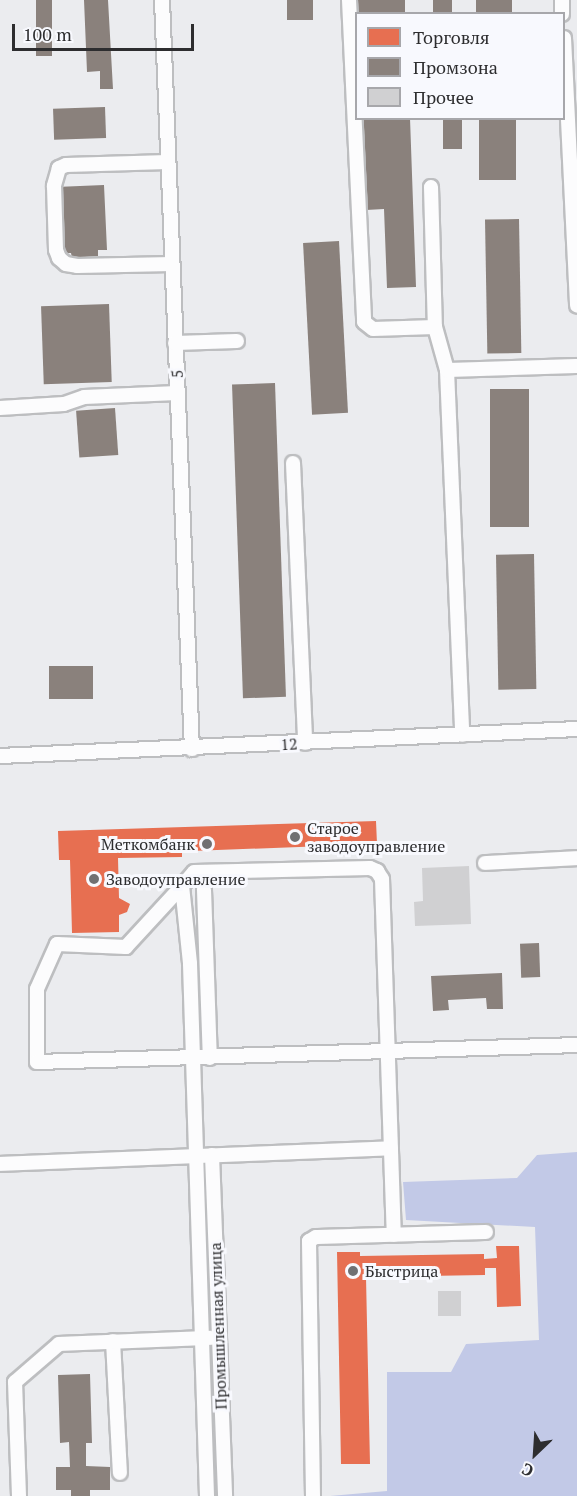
<!DOCTYPE html>
<meta charset="utf-8">
<style>
body{margin:0}
#map{position:relative;width:577px;height:1496px;overflow:hidden;background:#ebecef;font-family:"PT Serif",serif}
div>[style]{position:absolute}
[style*='--x']{left:calc(var(--x)*1px);top:calc(var(--y)*1px);width:calc(var(--w)*1px);rotate:calc(var(--a)*1deg)}
.green>*{inset:0;background:#cbcfe3;transform-origin:0 0}
.forest>*{inset:0;background:#c2c9e7}
.shops>*{inset:0;background:#e76f51}
.industry>*{inset:0;background:#8a817c;transform-origin:0 0}
.building>*{inset:0;background:#d0d0d2;transform-origin:0 0}
.roads{filter:drop-shadow(2px 0 #bdbec0) drop-shadow(-2px 0 #bdbec0) drop-shadow(0 2px #bdbec0) drop-shadow(0 -2px #bdbec0)}
.minor>*{height:14px;margin:-7px;padding:0 7px;transform-origin:7px;border-radius:7px;background:#fcfcfd}
.dots>*{width:16px;height:16px;translate:-50% -50%;box-sizing:border-box;border:3px solid #f8f9fe;border-radius:50%}
span{translate:-50% -50%;white-space:nowrap;text-align:center;line-height:1.15;-webkit-text-stroke:6px #f8f9fe;paint-order:stroke}
.street-label{font-size:16px;color:#2d2d2f}
.poi-label{font-size:16px;color:#2d2d2f}
.left{translate:0 -50%;text-align:left}
.right{translate:-100% -50%;text-align:right}
.legend{position:absolute;left:355px;top:12px;width:210px;height:108px;box-sizing:border-box;background:#f8f9fe;border:2px solid #a7a7ab;margin:0;padding:8px 10px;list-style:none;font-size:18px;color:#2d2d2f}
.legend li{display:flex;align-items:center;gap:12px;height:30px}
.legend b{width:30px;border:2px solid #a7a7ab}
.north{position:absolute;left:505px;top:1424px;width:60px;height:60px;-webkit-text-stroke:4px #f8f9fe;paint-order:stroke;rotate:205deg;font-size:16px;font-weight:700;line-height:24px;text-align:center;color:#2d2d2f}
.north::after{content:'';display:block;margin:auto;width:21px;height:27px;background:#2d2d2f;clip-path:polygon(50% 0,100% 100%,50% 72%,0 100%)}
.scale{position:absolute;left:12px;top:24px;width:182px;height:27px;box-sizing:border-box;border:3px solid #2d2d2f;border-top:0;padding-left:8px;font-size:18px;line-height:21px;white-space:nowrap;color:#2d2d2f;-webkit-text-stroke:4px #f8f9fe;paint-order:stroke}
</style>
<div id="map">
<div class="green">
<i style="left:202px;top:1193px;width:6px;height:128px"></i>
<i style="left:214px;top:1360px;width:136px;height:5px;rotate:88deg"></i>
</div>
<div class="forest">
<i style="clip-path:polygon(577px 1152px,577px 1496px,330px 1496px,387px 1491px,387px 1372px,451px 1372px,466px 1344px,539px 1340px,535px 1227px,406px 1220px,403px 1182px,517px 1178px,537px 1155px)"></i>
</div>
<div class="shops">
<i style="clip-path:polygon(376px 821px,377px 844px,191px 851px,182px 851px,182px 857px,118px 858px,119px 898px,130px 904px,127px 912px,119px 915px,119px 932px,72px 933px,70px 860px,59px 860px,58px 831px)"></i>
<i style="clip-path:polygon(496px 1246px,519px 1246px,521px 1306px,497px 1307px,496px 1268px,485px 1268px,485px 1275px,366px 1277px,370px 1464px,341px 1464px,337px 1252px,360px 1252px,360px 1256px,484px 1254px,484px 1259px,497px 1258px)"></i>
</div>
<div class="industry">
<i style="left:36px;top:0;width:16px;height:56px"></i>
<i style="clip-path:polygon(84px 0,108px 0,113px 89px,100px 89px,100px 71px,87px 72px)"></i>
<i style="left:287px;top:0;width:26px;height:20px"></i>
<i style="left:358px;top:0;width:47px;height:14px"></i>
<i style="left:433px;top:0;width:19px;height:14px"></i>
<i style="left:476px;top:0;width:36px;height:14px"></i>
<i style="left:105px;top:107px;width:31px;height:52px;rotate:88deg"></i>
<i style="clip-path:polygon(362px 118px,410px 118px,416px 287px,387px 288px,384px 209px,366px 210px)"></i>
<i style="left:443px;top:118px;width:19px;height:31px"></i>
<i style="left:479px;top:118px;width:37px;height:62px"></i>
<i style="clip-path:polygon(104px 185px,107px 250px,98px 250px,98px 256px,72px 258px,71px 253px,60px 253px,56px 187px)"></i>
<i style="left:519px;top:219px;width:134px;height:34px;rotate:89deg"></i>
<i style="left:339px;top:241px;width:172px;height:36px;rotate:87deg"></i>
<i style="left:109px;top:304px;width:78px;height:68px;rotate:88deg"></i>
<i style="left:275px;top:383px;width:314px;height:43px;rotate:88deg"></i>
<i style="left:529px;top:389px;width:138px;height:39px;rotate:90deg"></i>
<i style="left:115px;top:408px;width:47px;height:39px;rotate:86deg"></i>
<i style="left:534px;top:554px;width:135px;height:38px;rotate:89deg"></i>
<i style="left:93px;top:666px;width:33px;height:44px;rotate:90deg"></i>
<i style="left:539px;top:943px;width:34px;height:19px;rotate:88deg"></i>
<i style="clip-path:polygon(502px 973px,503px 1009px,487px 1009px,486px 998px,448px 1000px,449px 1010px,433px 1011px,431px 976px)"></i>
<i style="clip-path:polygon(90px 1374px,92px 1443px,86px 1443px,86px 1466px,110px 1467px,110px 1490px,90px 1490px,90px 1496px,71px 1496px,71px 1490px,56px 1490px,56px 1467px,70px 1467px,69px 1442px,60px 1443px,58px 1375px)"></i>
</div>
<div class="building">
<i style="clip-path:polygon(469px 866px,471px 924px,415px 926px,414px 902px,423px 901px,422px 868px)"></i>
<i style="left:438px;top:1291px;width:23px;height:25px"></i>
</div>
<div class="roads">
<div class="minor">
<i style="--x:162;--y:0;--w:750;--a:87.71"></i>
<i style="--x:349;--y:0;--w:322;--a:87.3"></i>
<i style="--x:364;--y:322;--w:11;--a:38"></i>
<i style="--x:373;--y:329;--w:62;--a:-1.8"></i>
<i style="--x:562;--y:0;--w:14;--a:90"></i>
<i style="--x:564;--y:38;--w:268;--a:87.2"></i>
<i style="--x:168;--y:162;--w:102;--a:178.3"></i>
<i style="--x:66;--y:165;--w:8;--a:157"></i>
<i style="--x:59;--y:168;--w:19;--a:106"></i>
<i style="--x:54;--y:186;--w:64;--a:88.2"></i>
<i style="--x:56;--y:250;--w:9;--a:69"></i>
<i style="--x:59;--y:258;--w:9;--a:41"></i>
<i style="--x:66;--y:264;--w:11;--a:10"></i>
<i style="--x:77;--y:266;--w:95;--a:-1.2"></i>
<i style="--x:431;--y:187;--w:140;--a:88.4"></i>
<i style="--x:435;--y:327;--w:45;--a:74.4"></i>
<i style="--x:447;--y:370;--w:365;--a:87.6"></i>
<i style="--x:175;--y:343;--w:62;--a:-1.8"></i>
<i style="--x:447;--y:370;--w:130;--a:-1.8"></i>
<i style="--x:0;--y:408;--w:64;--a:-3.6"></i>
<i style="--x:64;--y:404;--w:21;--a:-19"></i>
<i style="--x:84;--y:397;--w:93;--a:-2.5"></i>
<i style="--x:293;--y:463;--w:280;--a:87.5"></i>
<i style="--x:0;--y:756;--w:578;--a:-2.68"></i>
<i style="--x:485;--y:863;--w:92;--a:-3.1"></i>
<i style="--x:182;--y:886;--w:83;--a:132.6"></i>
<i style="--x:126;--y:947;--w:69;--a:-177.5"></i>
<i style="--x:57;--y:944;--w:49;--a:114"></i>
<i style="--x:37;--y:989;--w:73;--a:90"></i>
<i style="--x:37;--y:1062;--w:540;--a:-1.8"></i>
<i style="--x:204;--y:890;--w:168;--a:88"></i>
<i style="--x:212;--y:1155;--w:341;--a:87.8"></i>
<i style="--x:0;--y:1164;--w:391;--a:-2.3"></i>
<i style="--x:113;--y:1341;--w:132;--a:87"></i>
<i style="--x:19;--y:1496;--w:114;--a:-92"></i>
<i style="--x:15;--y:1382;--w:58;--a:-40.8"></i>
<i style="--x:59;--y:1344;--w:152;--a:-2.3"></i>
<i style="--x:207;--y:1496;--w:533;--a:-91.83"></i>
<i style="--x:190;--y:963;--w:77;--a:-95.9"></i>
<i style="--x:182;--y:886;--w:18;--a:-49"></i>
<i style="--x:194;--y:872;--w:176;--a:-1.3"></i>
<i style="--x:370;--y:868;--w:8;--a:23"></i>
<i style="--x:377;--y:871;--w:9;--a:58"></i>
<i style="--x:382;--y:879;--w:356;--a:88.1"></i>
<i style="--x:313;--y:1496;--w:255;--a:-90.9"></i>
<i style="--x:309;--y:1241;--w:8;--a:-30"></i>
<i style="--x:316;--y:1237;--w:170;--a:-1.7"></i>
</div>
</div>
<div class="dots">
<i style="left:295px;top:837px;background:#707072"></i>
<i style="left:207px;top:844px;background:#707072"></i>
<i style="left:94px;top:879px;background:#707072"></i>
<i style="left:353px;top:1271px;background:#707072"></i>
</div>
<div class="street-label">
<span style="left:177px;top:374px;rotate:-92deg">5</span>
<span style="left:289px;top:744px;rotate:-3deg">12</span>
<span style="left:218px;top:1326px;rotate:-92deg">Промышленная улица</span>
</div>
<div class="poi-label">
<span class="left" style="left:307px;top:837px">Старое<br>заводоуправление</span>
<span class="right" style="left:195px;top:844px">Меткомбанк</span>
<span class="left" style="left:106px;top:879px">Заводоуправление</span>
<span class="left" style="left:365px;top:1271px">Быстрица</span>
</div>
<ul class="legend">
<li><b style="height:16px;background:#e76f51"></b>Торговля</li>
<li><b style="height:16px;background:#8a817c"></b>Промзона</li>
<li><b style="height:16px;background:#d0d0d2"></b>Прочее</li>
</ul>
<div class="north">С</div>
<div class="scale">100 m</div>
</div>
